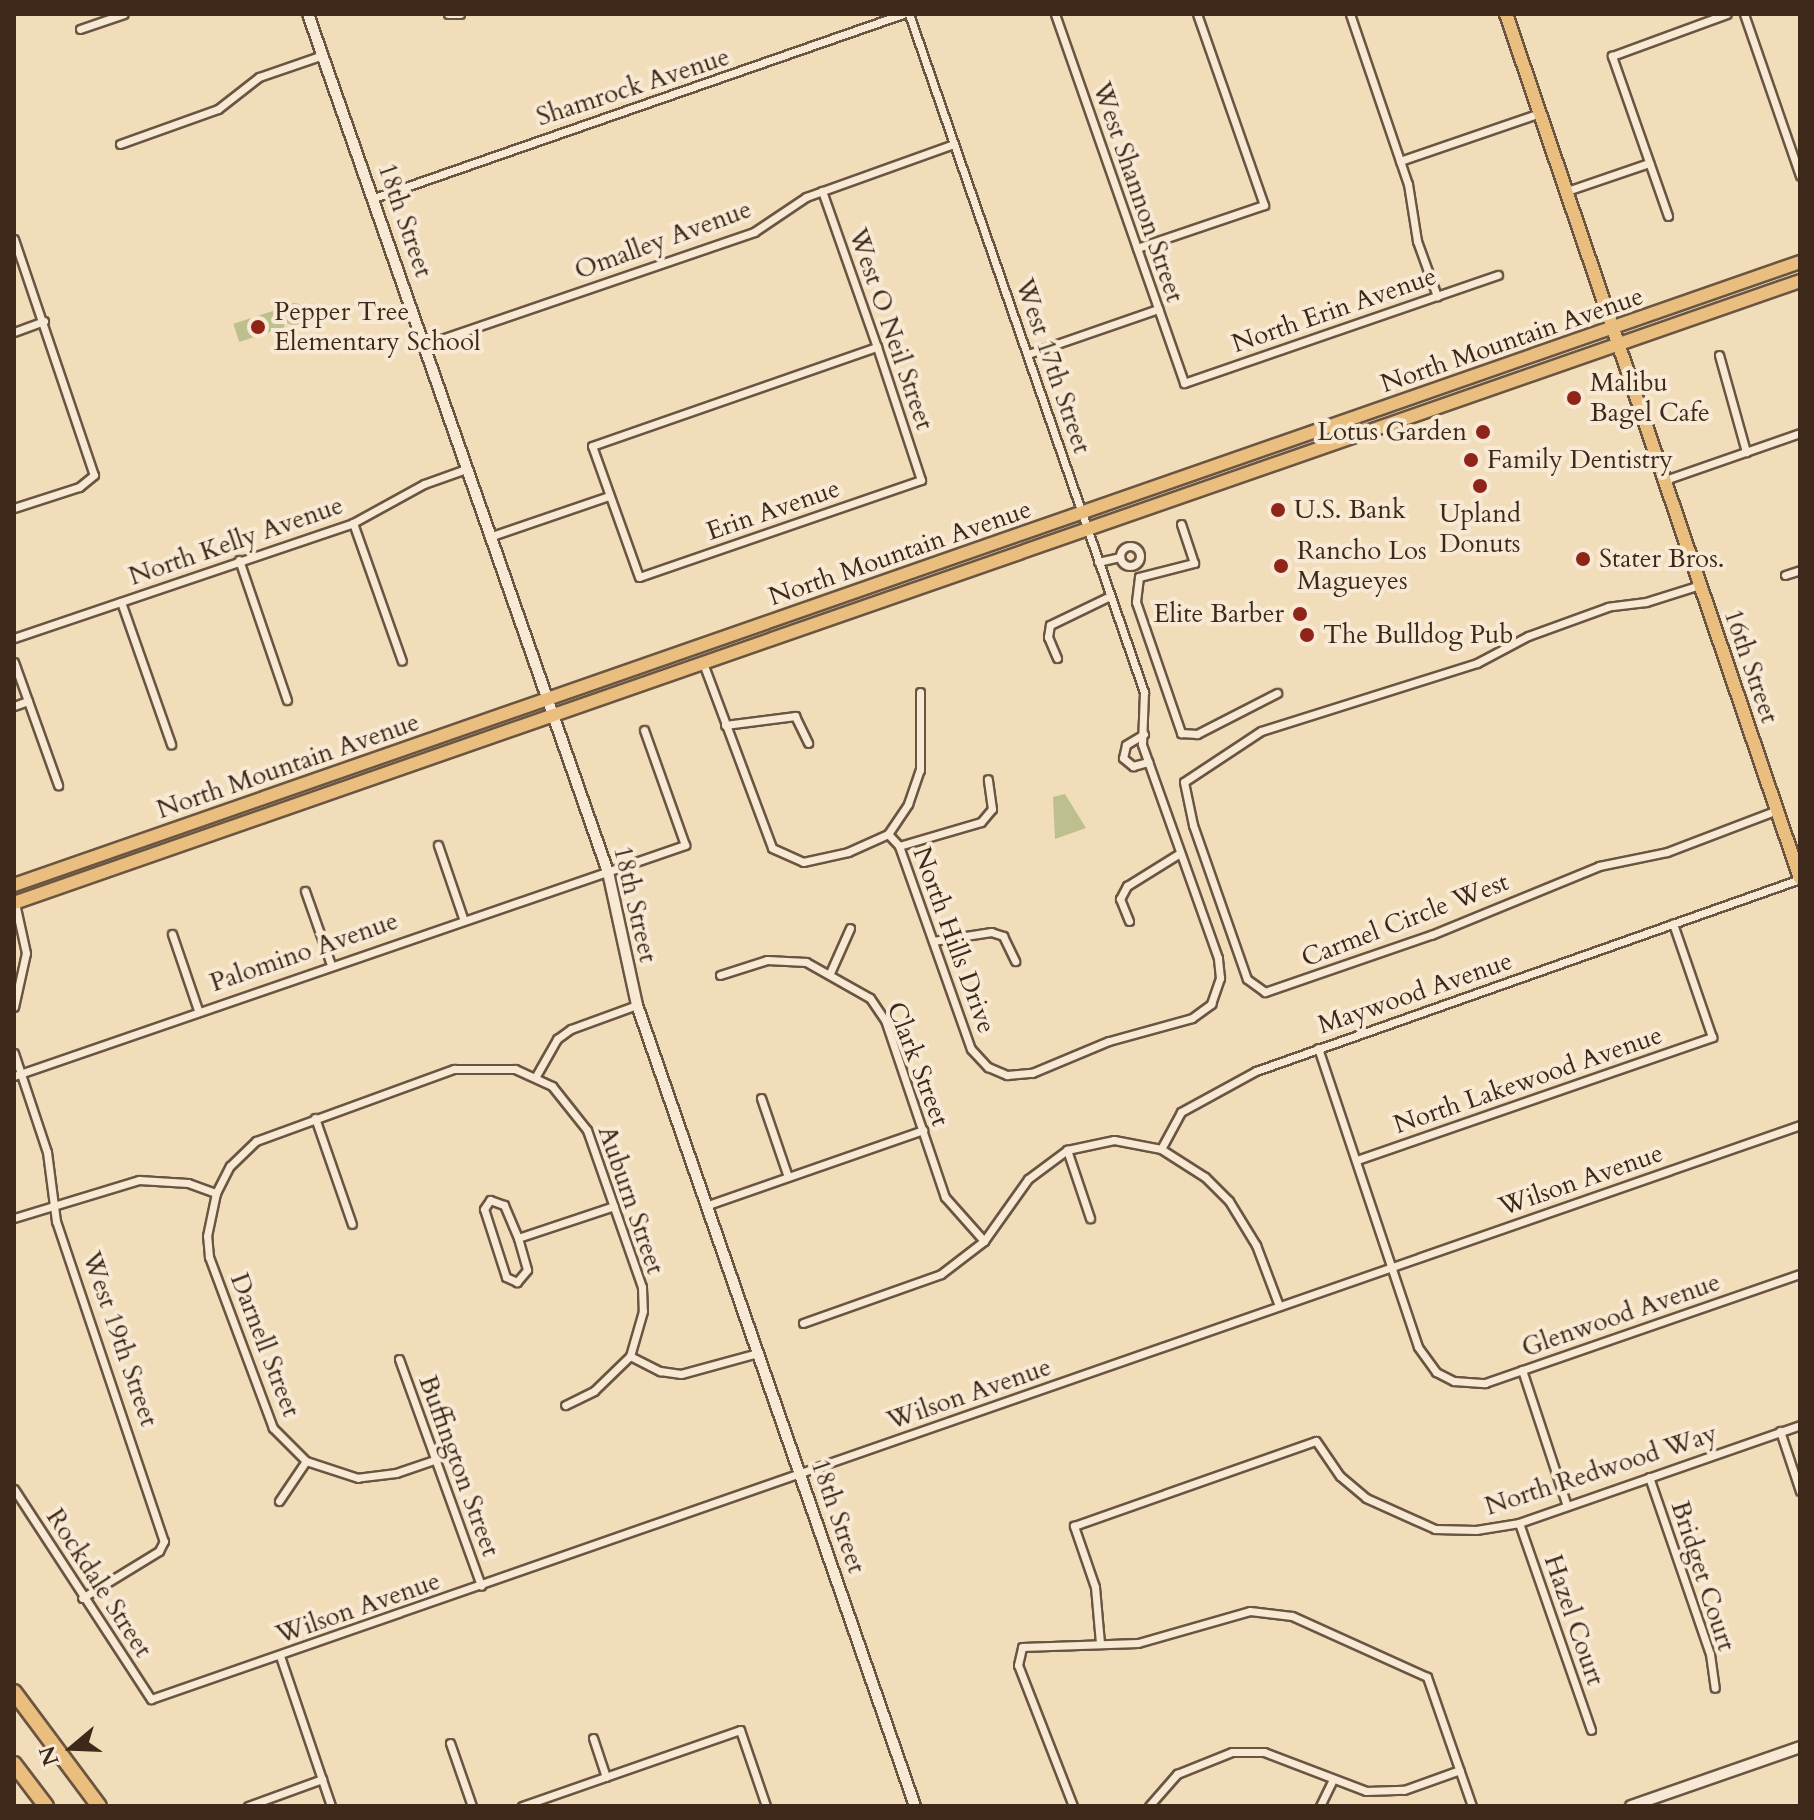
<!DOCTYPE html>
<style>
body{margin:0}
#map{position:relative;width:1814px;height:1820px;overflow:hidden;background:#f2ddbb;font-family:Cardo,serif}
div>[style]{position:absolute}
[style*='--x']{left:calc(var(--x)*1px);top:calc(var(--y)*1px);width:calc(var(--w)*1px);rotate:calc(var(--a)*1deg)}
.green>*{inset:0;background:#bdc08e;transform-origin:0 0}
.round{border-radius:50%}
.roads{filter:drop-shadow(2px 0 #6a5542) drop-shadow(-2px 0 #6a5542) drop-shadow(0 2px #6a5542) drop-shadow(0 -2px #6a5542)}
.street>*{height:7px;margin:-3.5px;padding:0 3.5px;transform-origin:3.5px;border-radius:3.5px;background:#f7e9d3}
.street>.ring{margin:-3.5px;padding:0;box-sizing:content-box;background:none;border:7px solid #f7e9d3;border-radius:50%}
.secondary>*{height:10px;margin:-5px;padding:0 5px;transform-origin:5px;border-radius:5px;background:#f7e9d3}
.primary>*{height:12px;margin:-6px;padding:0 6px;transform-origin:6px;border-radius:6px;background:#e9be7e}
.highway>*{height:14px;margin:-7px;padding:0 7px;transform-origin:7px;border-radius:7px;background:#e9be7e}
.dots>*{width:22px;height:22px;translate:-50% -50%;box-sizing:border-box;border:4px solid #f7e9d3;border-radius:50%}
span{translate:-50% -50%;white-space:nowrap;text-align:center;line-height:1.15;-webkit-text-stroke:8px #f7e9d3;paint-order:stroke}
.street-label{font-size:26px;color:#3d281a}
.poi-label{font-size:26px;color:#3d281a}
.left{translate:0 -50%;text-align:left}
.right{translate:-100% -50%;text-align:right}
.frame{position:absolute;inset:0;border:16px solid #3d281a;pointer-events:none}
.north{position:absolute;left:32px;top:1708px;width:80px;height:80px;-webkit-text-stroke:6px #f7e9d3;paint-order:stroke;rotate:251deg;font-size:22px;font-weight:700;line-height:32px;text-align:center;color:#3d281a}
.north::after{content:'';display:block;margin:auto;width:28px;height:36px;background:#3d281a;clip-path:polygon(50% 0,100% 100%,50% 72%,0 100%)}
</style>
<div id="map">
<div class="green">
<i class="round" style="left:283px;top:303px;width:22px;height:22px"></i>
<i style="left:279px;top:309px;width:19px;height:48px;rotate:72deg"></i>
<i style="clip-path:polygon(1065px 794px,1086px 828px,1055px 839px,1053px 797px)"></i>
</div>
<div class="roads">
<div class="street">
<i style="--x:448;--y:14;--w:12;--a:0"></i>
<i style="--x:1055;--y:14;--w:391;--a:70.7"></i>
<i style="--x:1184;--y:383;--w:332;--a:-19"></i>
<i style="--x:1350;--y:14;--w:180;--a:71.2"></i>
<i style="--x:1408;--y:184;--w:58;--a:81"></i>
<i style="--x:1417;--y:241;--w:59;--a:70"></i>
<i style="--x:1744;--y:14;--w:171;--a:70.9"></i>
<i style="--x:80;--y:29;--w:46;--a:-18.8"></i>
<i style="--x:120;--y:144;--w:104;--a:-19.7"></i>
<i style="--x:218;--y:109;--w:52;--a:-38"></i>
<i style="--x:259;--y:77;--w:68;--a:-19"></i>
<i style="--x:1400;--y:161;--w:148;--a:-18.9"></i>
<i style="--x:822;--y:191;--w:165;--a:70.6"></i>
<i style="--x:877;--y:347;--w:140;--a:71.7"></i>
<i style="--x:921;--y:480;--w:298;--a:161"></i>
<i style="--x:639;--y:577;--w:139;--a:-109.7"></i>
<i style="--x:592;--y:446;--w:302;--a:-19.2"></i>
<i style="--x:1567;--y:191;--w:87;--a:-18.9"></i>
<i style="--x:374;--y:198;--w:560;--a:-19.18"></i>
<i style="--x:1668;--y:216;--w:170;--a:-109.3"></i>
<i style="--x:1612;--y:56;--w:122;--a:-20.1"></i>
<i style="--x:14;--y:239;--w:249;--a:71.3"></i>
<i style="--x:94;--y:475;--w:19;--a:141"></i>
<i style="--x:79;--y:487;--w:68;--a:162.1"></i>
<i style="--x:1137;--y:248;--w:134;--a:-18.7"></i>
<i style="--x:1264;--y:205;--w:202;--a:-109.3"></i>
<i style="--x:14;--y:332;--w:32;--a:-20"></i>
<i style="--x:424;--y:345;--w:349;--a:-18.9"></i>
<i style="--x:754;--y:232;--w:63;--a:-33.9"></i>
<i style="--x:806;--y:197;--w:157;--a:-19.7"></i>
<i style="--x:1028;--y:354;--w:138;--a:-19.1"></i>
<i style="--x:1719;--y:355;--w:101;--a:74.4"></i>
<i style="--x:1665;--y:480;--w:143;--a:-19.2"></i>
<i style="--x:353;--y:523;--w:146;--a:70.5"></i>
<i style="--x:489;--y:537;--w:127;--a:-18.9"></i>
<i class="ring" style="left:1120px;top:546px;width:13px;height:13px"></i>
<i style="--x:239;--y:560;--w:148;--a:71.1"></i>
<i style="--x:1098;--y:562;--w:23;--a:-13"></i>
<i style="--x:1785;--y:575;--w:16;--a:-18"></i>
<i style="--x:1139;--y:577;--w:25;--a:97"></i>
<i style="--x:1136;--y:602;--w:139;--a:71"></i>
<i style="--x:1181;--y:733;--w:16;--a:4"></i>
<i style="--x:1197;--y:734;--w:90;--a:-27.1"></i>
<i style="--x:1139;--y:577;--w:57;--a:-14.3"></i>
<i style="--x:1194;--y:563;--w:41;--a:-108.4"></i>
<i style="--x:1700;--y:585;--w:57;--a:162.5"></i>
<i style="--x:1646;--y:602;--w:38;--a:173"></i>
<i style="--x:1608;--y:607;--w:85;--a:160.1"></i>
<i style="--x:1528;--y:636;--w:58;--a:152.1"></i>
<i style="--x:1477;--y:663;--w:226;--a:162.5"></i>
<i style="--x:1261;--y:731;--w:92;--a:146.5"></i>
<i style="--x:1184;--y:782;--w:44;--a:78.2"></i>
<i style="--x:1193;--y:825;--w:163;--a:70.7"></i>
<i style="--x:1247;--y:979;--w:22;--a:36"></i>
<i style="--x:1265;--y:992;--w:176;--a:-19"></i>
<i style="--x:1431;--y:935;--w:182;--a:-22.3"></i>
<i style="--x:1599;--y:866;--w:69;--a:-11.6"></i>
<i style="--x:1667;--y:852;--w:118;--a:-20.9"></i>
<i style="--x:121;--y:602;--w:151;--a:70.6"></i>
<i style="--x:14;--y:638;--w:358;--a:-18.7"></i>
<i style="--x:353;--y:523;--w:81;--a:-28.8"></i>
<i style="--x:424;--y:484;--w:45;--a:-19.7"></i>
<i style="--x:1057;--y:658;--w:23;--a:-113"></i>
<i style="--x:1048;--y:637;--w:12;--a:-81"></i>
<i style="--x:1050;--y:625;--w:67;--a:-25.8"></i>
<i style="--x:14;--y:662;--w:131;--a:70.3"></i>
<i style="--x:703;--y:663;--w:197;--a:69.5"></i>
<i style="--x:772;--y:848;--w:34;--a:24"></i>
<i style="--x:803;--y:862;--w:46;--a:-12.5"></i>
<i style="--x:848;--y:852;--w:44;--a:-24.2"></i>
<i style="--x:888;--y:834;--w:16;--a:47"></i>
<i style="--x:899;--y:846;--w:215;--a:70.5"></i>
<i style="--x:971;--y:1049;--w:25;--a:47"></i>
<i style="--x:988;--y:1067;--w:21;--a:23"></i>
<i style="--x:1007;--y:1075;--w:25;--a:-5"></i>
<i style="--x:1032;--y:1073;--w:83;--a:-22.6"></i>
<i style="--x:1109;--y:1041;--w:86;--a:-15.5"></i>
<i style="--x:1192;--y:1018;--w:24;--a:-36"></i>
<i style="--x:1211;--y:1004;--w:28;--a:-71"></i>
<i style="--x:1220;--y:978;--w:20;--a:-96"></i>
<i style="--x:1218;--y:958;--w:227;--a:-109.6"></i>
<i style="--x:1142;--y:744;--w:52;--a:-87.8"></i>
<i style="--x:1144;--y:692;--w:718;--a:-109.12"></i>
<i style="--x:14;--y:706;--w:15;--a:-20"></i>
<i style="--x:725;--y:725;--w:71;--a:-7.3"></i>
<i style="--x:795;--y:716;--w:30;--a:64"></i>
<i style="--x:1144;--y:734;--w:21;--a:149"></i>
<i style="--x:1126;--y:745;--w:13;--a:103"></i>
<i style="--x:1123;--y:758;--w:13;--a:39"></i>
<i style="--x:1133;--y:766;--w:16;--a:-15"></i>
<i style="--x:888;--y:834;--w:36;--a:-56"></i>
<i style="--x:908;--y:804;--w:36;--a:-71"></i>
<i style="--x:920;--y:770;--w:78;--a:-90"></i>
<i style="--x:438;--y:845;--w:77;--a:71.1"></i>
<i style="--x:899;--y:846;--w:85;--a:-16.3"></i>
<i style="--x:981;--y:822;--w:17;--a:-50"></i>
<i style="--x:992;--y:809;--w:30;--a:-98"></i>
<i style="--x:305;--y:891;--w:78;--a:70.6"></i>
<i style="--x:1129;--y:921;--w:24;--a:-112"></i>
<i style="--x:1120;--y:899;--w:15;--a:-62"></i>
<i style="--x:1127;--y:886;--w:62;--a:-31.9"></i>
<i style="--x:172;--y:934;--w:80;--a:71.1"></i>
<i style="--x:933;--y:941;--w:59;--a:-8.8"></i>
<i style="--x:991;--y:932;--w:13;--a:18"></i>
<i style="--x:1003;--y:936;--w:28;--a:64"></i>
<i style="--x:830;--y:973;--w:49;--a:-66"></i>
<i style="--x:720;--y:975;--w:49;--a:-17.7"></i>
<i style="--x:767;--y:960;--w:39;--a:3"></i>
<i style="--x:806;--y:962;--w:73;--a:29.4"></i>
<i style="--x:870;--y:998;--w:27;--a:56"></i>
<i style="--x:885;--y:1020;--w:187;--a:71.3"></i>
<i style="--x:945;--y:1197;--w:59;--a:48.4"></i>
<i style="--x:14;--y:1007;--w:55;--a:-77.5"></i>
<i style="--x:26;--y:953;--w:51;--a:-102.4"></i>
<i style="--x:1318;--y:1048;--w:315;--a:71.5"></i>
<i style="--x:1418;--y:1347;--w:31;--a:54"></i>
<i style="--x:1436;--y:1372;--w:20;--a:27"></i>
<i style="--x:1454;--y:1381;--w:31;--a:4"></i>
<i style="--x:1485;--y:1383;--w:333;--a:-19.1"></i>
<i style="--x:14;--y:1053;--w:104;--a:71.6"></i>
<i style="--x:47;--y:1152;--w:70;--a:82.6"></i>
<i style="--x:56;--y:1221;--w:338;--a:71.4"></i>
<i style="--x:164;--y:1541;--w:11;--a:117"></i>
<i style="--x:159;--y:1551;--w:90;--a:148.6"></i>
<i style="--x:14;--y:1076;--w:710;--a:-19"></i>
<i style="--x:685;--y:845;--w:122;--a:-109.6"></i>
<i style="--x:536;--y:1076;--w:43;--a:-60.4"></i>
<i style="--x:557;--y:1039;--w:17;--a:-36"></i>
<i style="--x:571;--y:1029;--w:70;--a:-20"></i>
<i style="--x:761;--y:1098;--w:83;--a:71.1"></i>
<i style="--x:315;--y:1118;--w:112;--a:70.8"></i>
<i style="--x:1161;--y:1149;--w:52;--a:32.5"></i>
<i style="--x:1205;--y:1177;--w:34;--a:45"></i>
<i style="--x:1229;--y:1201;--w:52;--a:58.5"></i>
<i style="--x:1256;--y:1245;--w:65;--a:69.3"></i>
<i style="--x:1067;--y:1150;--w:72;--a:71.3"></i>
<i style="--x:1357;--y:1160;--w:376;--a:-19.1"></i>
<i style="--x:1712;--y:1037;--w:120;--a:-109"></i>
<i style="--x:490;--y:1200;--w:15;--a:20"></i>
<i style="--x:504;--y:1205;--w:36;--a:67"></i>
<i style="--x:518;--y:1238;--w:33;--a:74"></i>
<i style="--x:527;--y:1270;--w:16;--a:130"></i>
<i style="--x:517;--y:1282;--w:12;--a:-156"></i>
<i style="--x:506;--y:1277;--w:71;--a:-107.9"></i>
<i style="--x:484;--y:1209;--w:11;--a:-56"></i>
<i style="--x:708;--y:1205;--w:228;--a:-19.2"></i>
<i style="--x:14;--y:1218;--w:131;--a:-16.9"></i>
<i style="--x:139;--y:1180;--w:49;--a:3.5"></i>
<i style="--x:188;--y:1183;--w:30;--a:20"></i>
<i style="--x:518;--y:1238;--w:101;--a:-18.4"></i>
<i style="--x:803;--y:1323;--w:146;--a:-19.5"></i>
<i style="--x:941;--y:1274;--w:54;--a:-37.5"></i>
<i style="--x:984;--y:1241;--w:76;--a:-54.6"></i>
<i style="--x:1028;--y:1179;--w:49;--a:-36.6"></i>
<i style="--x:1067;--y:1150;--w:48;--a:-12"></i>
<i style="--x:1114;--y:1140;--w:48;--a:10.8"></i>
<i style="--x:1161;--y:1149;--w:42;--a:-61.6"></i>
<i style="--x:1181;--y:1112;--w:85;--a:-28.7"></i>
<i style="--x:1256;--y:1071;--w:577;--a:-19.44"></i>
<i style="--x:630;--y:1356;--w:34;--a:27"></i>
<i style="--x:660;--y:1371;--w:21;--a:8"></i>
<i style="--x:681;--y:1374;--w:80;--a:-15.3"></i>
<i style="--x:399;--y:1359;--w:241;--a:70.1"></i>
<i style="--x:1522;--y:1370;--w:143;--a:71.7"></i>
<i style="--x:1780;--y:1431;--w:63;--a:71.6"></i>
<i style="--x:437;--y:1459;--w:43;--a:161.1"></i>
<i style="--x:396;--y:1473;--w:38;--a:173"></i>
<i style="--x:358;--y:1478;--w:55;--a:-161.9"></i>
<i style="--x:306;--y:1461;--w:47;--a:-135"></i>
<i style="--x:273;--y:1428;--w:183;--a:-110.5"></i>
<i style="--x:209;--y:1257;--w:21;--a:-95"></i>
<i style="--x:207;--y:1236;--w:44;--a:-78.2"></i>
<i style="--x:216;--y:1193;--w:30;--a:-63"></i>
<i style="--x:230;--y:1166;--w:36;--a:-44"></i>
<i style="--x:256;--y:1141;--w:211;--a:-20"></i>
<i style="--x:454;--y:1069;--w:61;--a:0"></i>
<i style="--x:515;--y:1069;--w:41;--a:24.7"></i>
<i style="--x:552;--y:1086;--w:56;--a:51.5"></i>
<i style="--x:587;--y:1130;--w:166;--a:70.7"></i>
<i style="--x:642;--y:1287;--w:24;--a:88"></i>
<i style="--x:643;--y:1311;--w:47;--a:106.1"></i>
<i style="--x:630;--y:1356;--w:50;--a:135.8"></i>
<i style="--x:594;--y:1391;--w:32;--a:154"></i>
<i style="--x:1649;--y:1477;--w:187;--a:71"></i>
<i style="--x:1710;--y:1654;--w:34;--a:82"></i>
<i style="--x:14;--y:1489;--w:251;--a:56.9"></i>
<i style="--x:151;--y:1699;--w:1746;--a:-19.19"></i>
<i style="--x:279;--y:1501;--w:48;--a:-56"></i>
<i style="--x:1519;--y:1523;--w:219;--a:70.8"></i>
<i style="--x:1100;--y:1643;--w:56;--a:-95.1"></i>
<i style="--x:1095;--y:1587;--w:65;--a:-109"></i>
<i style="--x:1074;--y:1526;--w:256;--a:-19.4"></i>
<i style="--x:1316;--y:1441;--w:42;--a:55.6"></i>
<i style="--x:1340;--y:1476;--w:34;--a:40"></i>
<i style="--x:1366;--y:1498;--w:76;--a:24.2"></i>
<i style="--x:1435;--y:1529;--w:41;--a:1.4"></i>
<i style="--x:1476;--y:1530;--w:44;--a:-9.2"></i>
<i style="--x:1519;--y:1523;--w:298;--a:-19.2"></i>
<i style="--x:280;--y:1656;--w:158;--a:71.2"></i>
<i style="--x:593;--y:1738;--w:41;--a:71.6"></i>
<i style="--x:450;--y:1743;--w:67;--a:70.8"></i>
<i style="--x:248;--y:1806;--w:79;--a:-20"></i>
<i style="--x:522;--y:1806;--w:231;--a:-19.2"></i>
<i style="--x:740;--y:1730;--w:80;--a:71.1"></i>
<i style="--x:1073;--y:1806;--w:151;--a:-111.3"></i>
<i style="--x:1018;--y:1665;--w:18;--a:-77"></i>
<i style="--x:1022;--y:1647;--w:116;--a:-2"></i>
<i style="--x:1138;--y:1643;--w:116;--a:-15.9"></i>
<i style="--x:1250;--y:1611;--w:42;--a:6.8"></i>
<i style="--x:1292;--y:1616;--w:148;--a:24.3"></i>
<i style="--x:1427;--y:1677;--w:137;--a:70.8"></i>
<i style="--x:1149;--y:1806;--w:43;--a:-48.8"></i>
<i style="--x:1177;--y:1774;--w:59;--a:-21.8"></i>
<i style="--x:1232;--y:1752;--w:32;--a:0"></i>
<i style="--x:1264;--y:1752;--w:109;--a:20.9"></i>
<i style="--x:1366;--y:1791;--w:38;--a:-2"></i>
<i style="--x:1404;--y:1790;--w:59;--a:-19.7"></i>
<i style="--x:1320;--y:1806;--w:30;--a:-64"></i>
</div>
<div class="secondary">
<i style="--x:308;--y:14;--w:909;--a:70.73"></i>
<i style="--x:608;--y:872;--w:136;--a:77.7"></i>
<i style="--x:637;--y:1005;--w:848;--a:70.86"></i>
<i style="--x:1631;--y:1806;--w:179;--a:-19.2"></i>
</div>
<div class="primary">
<i style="--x:1506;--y:14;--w:913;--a:71.21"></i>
<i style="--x:14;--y:885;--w:1892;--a:-19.23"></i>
<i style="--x:14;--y:903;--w:1891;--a:-19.2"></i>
</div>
<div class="highway">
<i style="--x:14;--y:1692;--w:142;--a:53.3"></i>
<i style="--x:14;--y:1764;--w:53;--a:52.7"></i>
</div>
</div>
<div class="dots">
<i style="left:258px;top:327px;background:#8f2418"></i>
<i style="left:1574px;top:398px;background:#8f2418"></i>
<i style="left:1483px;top:432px;background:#8f2418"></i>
<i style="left:1471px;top:460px;background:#8f2418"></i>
<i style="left:1480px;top:486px;background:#8f2418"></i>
<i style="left:1278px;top:510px;background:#8f2418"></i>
<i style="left:1583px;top:559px;background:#8f2418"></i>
<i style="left:1281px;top:566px;background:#8f2418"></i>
<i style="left:1300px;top:614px;background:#8f2418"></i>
<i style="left:1307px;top:635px;background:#8f2418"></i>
</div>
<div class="street-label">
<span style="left:633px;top:87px;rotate:-18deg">Shamrock Avenue</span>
<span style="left:1138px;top:192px;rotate:71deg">West Shannon Street</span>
<span style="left:405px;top:220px;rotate:71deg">18th Street</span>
<span style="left:663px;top:240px;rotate:-20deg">Omalley Avenue</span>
<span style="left:1334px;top:310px;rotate:-19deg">North Erin Avenue</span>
<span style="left:891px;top:329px;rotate:71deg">West O Neil Street</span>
<span style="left:1512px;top:340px;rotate:-19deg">North Mountain Avenue</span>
<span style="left:1053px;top:366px;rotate:71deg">West 17th Street</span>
<span style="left:773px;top:510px;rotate:-19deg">Erin Avenue</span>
<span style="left:236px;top:541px;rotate:-19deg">North Kelly Avenue</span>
<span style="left:900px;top:553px;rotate:-19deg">North Mountain Avenue</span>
<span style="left:1751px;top:666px;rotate:71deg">16th Street</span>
<span style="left:288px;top:766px;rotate:-19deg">North Mountain Avenue</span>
<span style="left:635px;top:904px;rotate:77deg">18th Street</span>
<span style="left:1405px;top:920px;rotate:-21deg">Carmel Circle West</span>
<span style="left:954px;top:940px;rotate:70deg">North Hills Drive</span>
<span style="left:304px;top:952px;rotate:-19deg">Palomino Avenue</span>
<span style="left:1415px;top:993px;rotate:-19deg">Maywood Avenue</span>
<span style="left:918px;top:1064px;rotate:69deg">Clark Street</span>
<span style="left:1528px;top:1080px;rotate:-19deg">North Lakewood Avenue</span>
<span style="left:1581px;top:1180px;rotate:-19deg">Wilson Avenue</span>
<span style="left:631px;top:1200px;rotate:71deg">Auburn Street</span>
<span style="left:1621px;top:1315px;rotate:-19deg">Glenwood Avenue</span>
<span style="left:120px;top:1339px;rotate:71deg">West 19th Street</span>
<span style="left:265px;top:1345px;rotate:69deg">Darnell Street</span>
<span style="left:969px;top:1394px;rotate:-19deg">Wilson Avenue</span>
<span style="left:459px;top:1466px;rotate:70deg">Buffington Street</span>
<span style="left:1601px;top:1470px;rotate:-18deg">North Redwood Way</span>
<span style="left:838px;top:1516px;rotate:71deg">18th Street</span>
<span style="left:1703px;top:1576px;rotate:72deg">Bridget Court</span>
<span style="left:99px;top:1583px;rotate:57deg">Rockdale Street</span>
<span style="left:358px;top:1608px;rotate:-19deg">Wilson Avenue</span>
<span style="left:1574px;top:1620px;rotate:71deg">Hazel Court</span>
</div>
<div class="poi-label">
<span class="left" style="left:274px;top:327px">Pepper Tree<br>Elementary School</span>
<span class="left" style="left:1590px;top:398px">Malibu<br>Bagel Cafe</span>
<span class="right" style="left:1467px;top:432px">Lotus Garden</span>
<span class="left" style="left:1487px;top:460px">Family Dentistry</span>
<span class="left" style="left:1294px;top:510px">U.S. Bank</span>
<span style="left:1480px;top:529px">Upland<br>Donuts</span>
<span class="left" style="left:1297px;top:566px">Rancho Los<br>Magueyes</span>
<span class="left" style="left:1599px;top:559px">Stater Bros.</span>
<span class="right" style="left:1284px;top:614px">Elite Barber</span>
<span class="left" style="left:1323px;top:635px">The Bulldog Pub</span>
</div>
<div class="frame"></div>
<div class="north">N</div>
</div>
